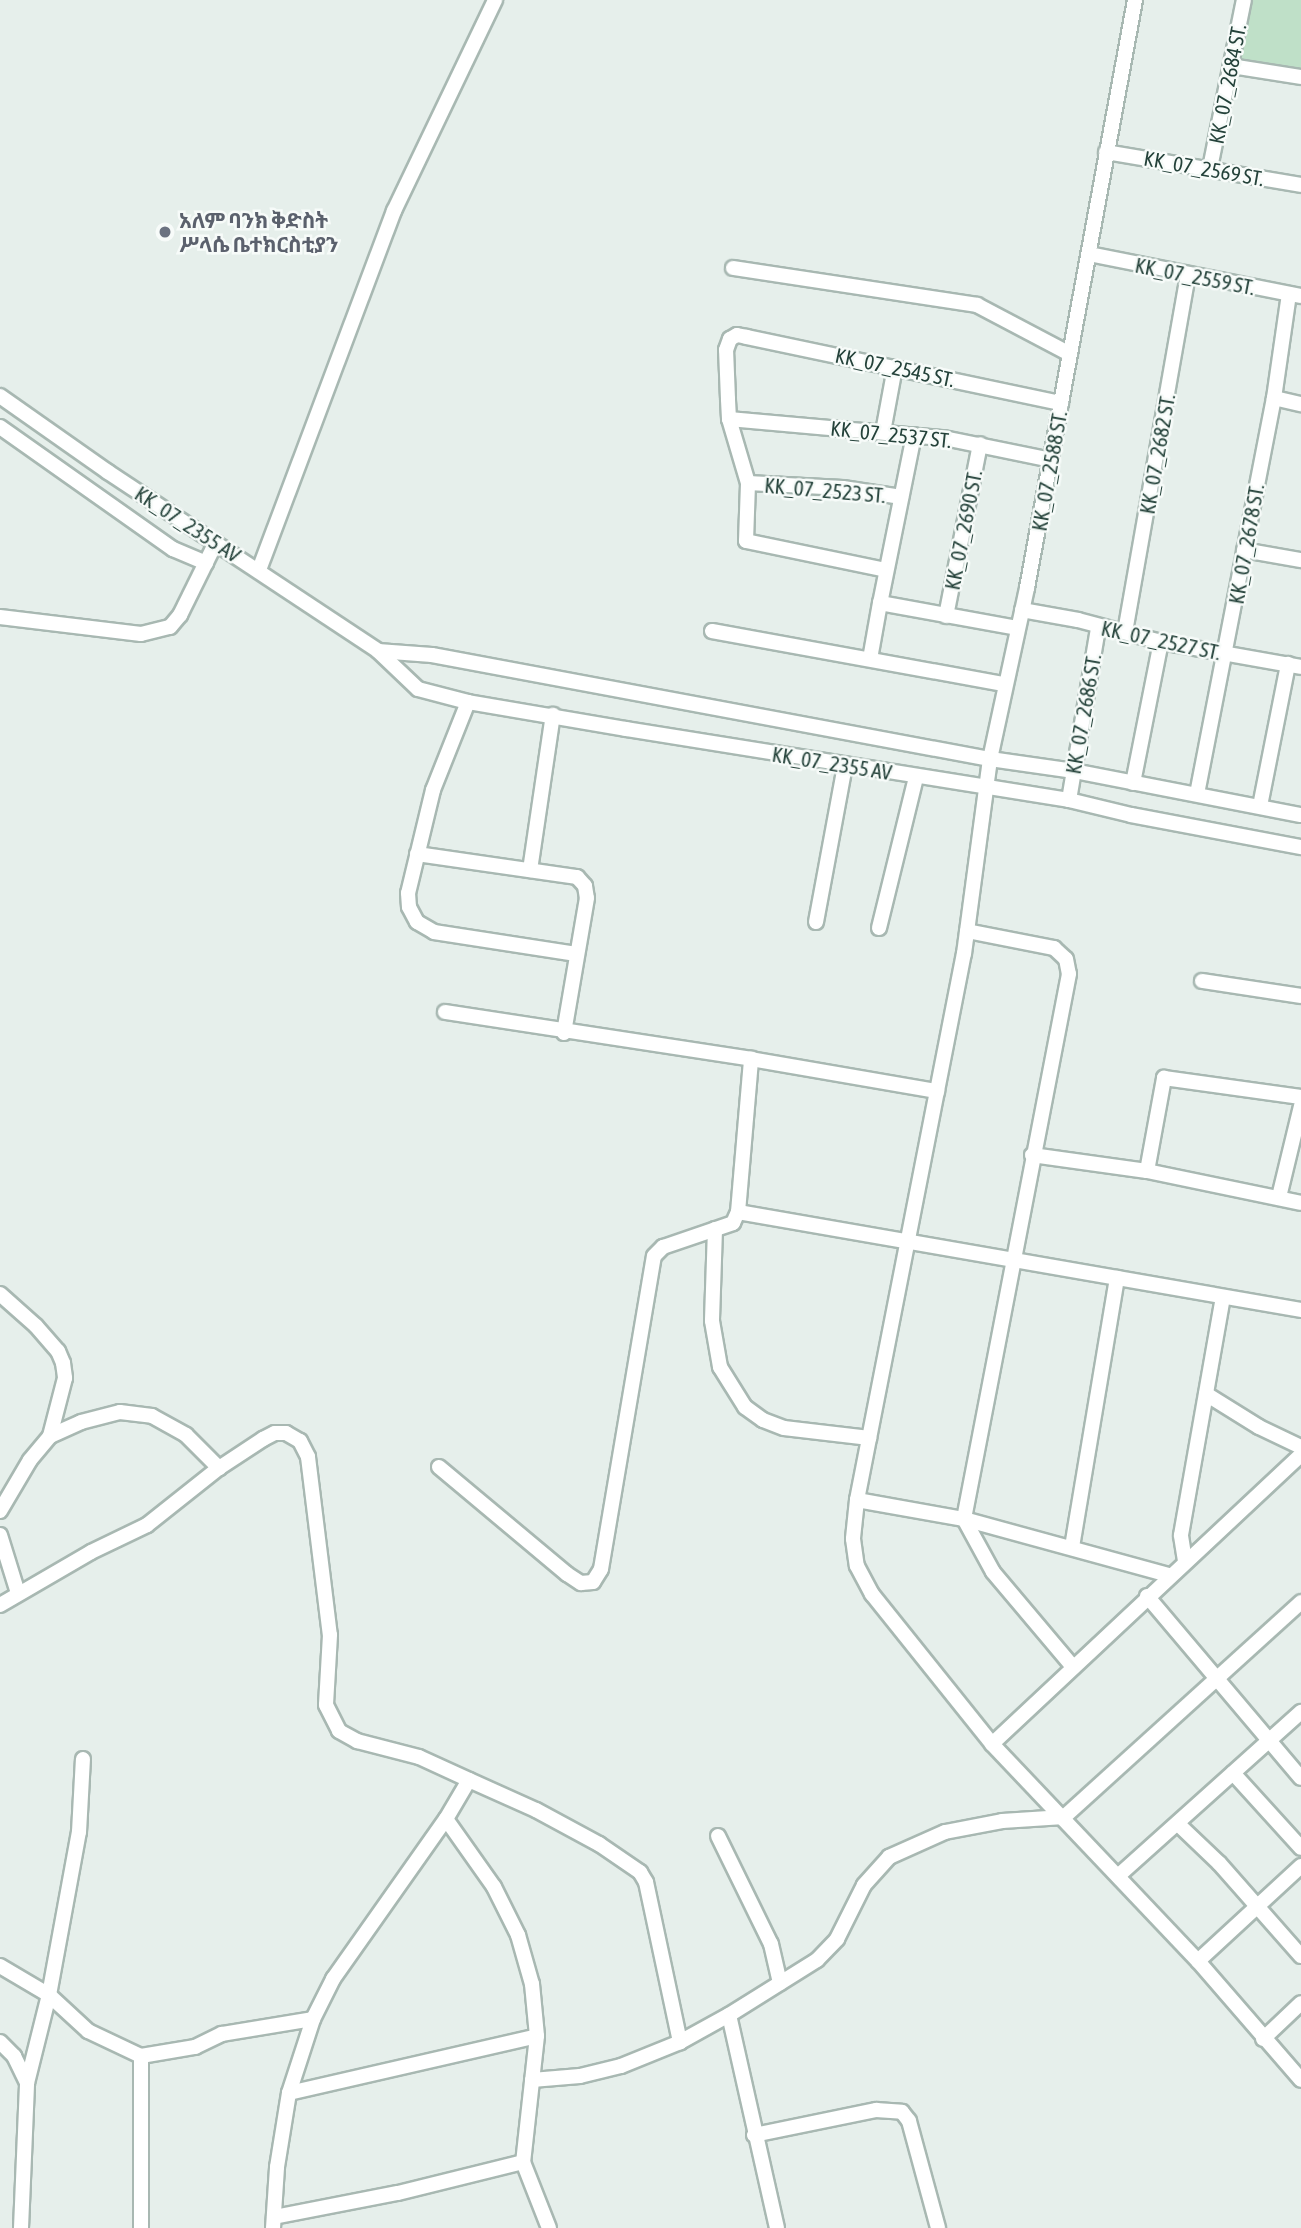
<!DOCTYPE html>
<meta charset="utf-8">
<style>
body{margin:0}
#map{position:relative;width:1301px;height:2228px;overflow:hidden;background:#e6efeb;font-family:"Asap Condensed","Noto Sans Ethiopic",sans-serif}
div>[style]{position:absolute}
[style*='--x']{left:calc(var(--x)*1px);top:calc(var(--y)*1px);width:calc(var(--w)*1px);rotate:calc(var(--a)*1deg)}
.green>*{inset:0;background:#bfe0c8}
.roads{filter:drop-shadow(2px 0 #a8b8b2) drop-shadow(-2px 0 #a8b8b2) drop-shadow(0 2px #a8b8b2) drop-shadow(0 -2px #a8b8b2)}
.street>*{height:14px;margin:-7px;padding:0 7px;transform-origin:7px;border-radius:7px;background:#fff}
.dots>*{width:19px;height:19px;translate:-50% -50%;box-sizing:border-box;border:4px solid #f7fbf9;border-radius:50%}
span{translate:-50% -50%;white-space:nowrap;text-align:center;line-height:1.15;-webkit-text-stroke:5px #f7fbf9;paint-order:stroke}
.street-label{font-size:21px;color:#24423a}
.worship-label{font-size:21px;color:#5b616d;font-weight:700}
.left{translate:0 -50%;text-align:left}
</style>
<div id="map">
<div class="green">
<i style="clip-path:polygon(1244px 0,1301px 0,1301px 77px,1231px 66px)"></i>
</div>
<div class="roads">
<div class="street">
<i style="--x:1135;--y:0;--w:598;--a:100.41"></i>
<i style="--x:1027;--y:588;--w:175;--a:102.2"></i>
<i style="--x:990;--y:759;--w:196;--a:97.6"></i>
<i style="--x:964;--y:953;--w:557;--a:101.07"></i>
<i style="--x:857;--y:1500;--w:39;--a:96"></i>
<i style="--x:853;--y:1539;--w:27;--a:82"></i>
<i style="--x:857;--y:1566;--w:32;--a:62"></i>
<i style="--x:872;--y:1594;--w:192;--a:51.3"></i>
<i style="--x:992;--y:1744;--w:299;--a:46.5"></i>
<i style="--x:1198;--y:1961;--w:157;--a:49.1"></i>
<i style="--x:1231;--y:66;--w:71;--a:8.9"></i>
<i style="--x:1106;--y:152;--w:198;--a:9.6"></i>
<i style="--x:1210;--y:168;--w:171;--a:-78.6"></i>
<i style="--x:1089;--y:254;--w:216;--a:11.2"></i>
<i style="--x:733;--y:268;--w:247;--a:8.6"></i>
<i style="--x:977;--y:305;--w:105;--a:27.8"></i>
<i style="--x:0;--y:396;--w:132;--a:35.1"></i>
<i style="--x:108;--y:472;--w:324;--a:33.5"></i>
<i style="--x:378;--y:651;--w:55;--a:43.5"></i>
<i style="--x:418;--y:689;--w:52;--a:14.6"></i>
<i style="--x:468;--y:702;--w:160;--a:9.7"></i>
<i style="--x:626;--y:729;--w:449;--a:9.1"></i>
<i style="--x:1069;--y:800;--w:64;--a:13.6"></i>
<i style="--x:1131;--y:815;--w:173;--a:10.7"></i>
<i style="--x:1274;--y:398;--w:28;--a:13"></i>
<i style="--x:729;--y:419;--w:216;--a:5.1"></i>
<i style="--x:944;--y:438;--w:109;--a:11.6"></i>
<i style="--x:0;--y:427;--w:212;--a:35.2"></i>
<i style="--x:173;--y:549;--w:36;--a:23"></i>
<i style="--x:883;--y:432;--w:66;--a:-79.5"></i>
<i style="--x:914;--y:435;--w:171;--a:101.4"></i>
<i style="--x:880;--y:603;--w:139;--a:10.3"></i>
<i style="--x:748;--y:483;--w:95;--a:3"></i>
<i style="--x:843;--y:488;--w:59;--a:8.8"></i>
<i style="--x:1244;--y:550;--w:58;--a:10"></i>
<i style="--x:259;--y:570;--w:384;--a:-69.4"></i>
<i style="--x:394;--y:211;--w:234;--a:-64.4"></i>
<i style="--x:886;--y:570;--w:143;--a:-168.3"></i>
<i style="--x:746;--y:541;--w:58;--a:-88"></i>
<i style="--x:748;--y:483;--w:67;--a:-106.5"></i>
<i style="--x:729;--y:419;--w:20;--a:-93"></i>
<i style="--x:728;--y:399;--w:49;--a:-92.3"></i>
<i style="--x:726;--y:350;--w:12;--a:-70"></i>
<i style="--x:730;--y:339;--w:8;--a:-30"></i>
<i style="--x:737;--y:335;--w:10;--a:11"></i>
<i style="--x:747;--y:337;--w:321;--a:11.9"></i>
<i style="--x:1022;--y:610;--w:57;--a:10.1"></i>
<i style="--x:1078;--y:620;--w:86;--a:14.8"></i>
<i style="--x:1161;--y:642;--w:142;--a:10.1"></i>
<i style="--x:946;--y:616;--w:175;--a:-78.8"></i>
<i style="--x:0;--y:617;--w:142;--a:6.9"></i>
<i style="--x:141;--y:634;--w:30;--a:-14"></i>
<i style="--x:170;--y:627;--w:16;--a:-50"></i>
<i style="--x:180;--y:615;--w:81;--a:-63.7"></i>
<i style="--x:712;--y:631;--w:298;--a:10.3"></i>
<i style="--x:1125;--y:632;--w:363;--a:-80"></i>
<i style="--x:378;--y:651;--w:54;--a:4.2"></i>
<i style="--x:432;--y:655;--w:568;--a:10.56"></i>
<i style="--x:990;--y:759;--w:85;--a:8.1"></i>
<i style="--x:1074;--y:771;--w:231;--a:11"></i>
<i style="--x:870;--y:659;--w:57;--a:-79.9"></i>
<i style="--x:468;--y:702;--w:95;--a:111.7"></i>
<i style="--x:433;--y:790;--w:106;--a:103.6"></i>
<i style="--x:408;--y:893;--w:14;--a:86"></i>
<i style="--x:409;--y:907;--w:17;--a:62"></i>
<i style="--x:417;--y:922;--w:20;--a:30"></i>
<i style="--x:434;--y:932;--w:144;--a:8.8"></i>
<i style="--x:1133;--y:783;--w:144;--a:-78.8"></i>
<i style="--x:1197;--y:794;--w:403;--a:-79"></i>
<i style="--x:1274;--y:398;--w:105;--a:-81.8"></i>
<i style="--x:1069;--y:800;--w:174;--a:-80.4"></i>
<i style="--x:1260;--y:806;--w:145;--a:-78.8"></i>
<i style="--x:417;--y:854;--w:162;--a:8.2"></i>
<i style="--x:577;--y:877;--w:12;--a:48"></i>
<i style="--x:585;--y:886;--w:12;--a:81"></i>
<i style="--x:587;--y:898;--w:137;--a:99.7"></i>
<i style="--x:530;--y:870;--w:157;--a:-81.6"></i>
<i style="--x:816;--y:922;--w:159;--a:-79.5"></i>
<i style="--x:879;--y:928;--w:155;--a:-76.2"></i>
<i style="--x:967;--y:931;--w:89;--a:11.1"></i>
<i style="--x:1054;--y:948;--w:16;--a:43"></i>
<i style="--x:1066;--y:959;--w:15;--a:79"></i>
<i style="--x:1069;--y:974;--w:555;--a:100.91"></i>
<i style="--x:964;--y:1519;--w:60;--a:61.3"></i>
<i style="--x:993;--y:1572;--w:124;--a:49.9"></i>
<i style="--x:1202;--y:981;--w:100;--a:8.6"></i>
<i style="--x:445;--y:1012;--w:310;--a:8.7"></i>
<i style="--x:751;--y:1059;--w:189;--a:9.8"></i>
<i style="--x:1032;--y:1155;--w:116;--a:7.9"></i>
<i style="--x:1147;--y:1171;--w:157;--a:11.7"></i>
<i style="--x:1147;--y:1171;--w:95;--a:-79.6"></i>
<i style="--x:1164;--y:1078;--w:138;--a:7.9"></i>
<i style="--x:1279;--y:1197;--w:94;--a:-76.4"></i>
<i style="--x:738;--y:1212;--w:571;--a:9.87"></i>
<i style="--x:715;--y:1229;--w:92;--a:91.9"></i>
<i style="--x:712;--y:1321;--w:47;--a:80.1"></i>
<i style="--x:720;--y:1367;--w:47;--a:58"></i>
<i style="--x:745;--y:1407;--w:22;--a:36"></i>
<i style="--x:763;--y:1420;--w:22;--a:21"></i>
<i style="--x:784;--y:1428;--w:86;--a:6.7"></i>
<i style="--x:0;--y:1294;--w:48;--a:41.6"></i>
<i style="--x:36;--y:1326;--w:33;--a:49"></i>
<i style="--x:58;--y:1351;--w:13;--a:67"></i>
<i style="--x:63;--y:1363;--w:15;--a:82"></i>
<i style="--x:65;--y:1378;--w:60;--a:104.5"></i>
<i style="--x:1206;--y:1394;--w:62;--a:31.9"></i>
<i style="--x:1259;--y:1427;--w:47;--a:25.5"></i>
<i style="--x:439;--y:1467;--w:167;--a:39.9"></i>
<i style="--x:567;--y:1574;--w:17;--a:33"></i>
<i style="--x:581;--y:1583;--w:12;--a:-5"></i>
<i style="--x:593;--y:1582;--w:15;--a:-58"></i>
<i style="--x:601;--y:1569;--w:317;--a:-80.4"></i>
<i style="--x:654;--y:1256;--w:13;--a:-45"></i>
<i style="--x:663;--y:1247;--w:74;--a:-18.9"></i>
<i style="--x:733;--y:1223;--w:12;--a:-66"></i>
<i style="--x:738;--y:1212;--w:154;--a:-85.1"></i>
<i style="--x:857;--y:1500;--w:109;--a:10.1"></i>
<i style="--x:964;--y:1519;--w:213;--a:15.3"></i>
<i style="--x:0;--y:1511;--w:59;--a:-59.5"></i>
<i style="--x:30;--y:1460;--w:31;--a:-50"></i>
<i style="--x:50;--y:1436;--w:34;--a:-24"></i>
<i style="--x:81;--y:1422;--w:40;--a:-14.4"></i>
<i style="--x:120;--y:1412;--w:32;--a:7"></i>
<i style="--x:152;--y:1416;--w:39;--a:29"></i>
<i style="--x:186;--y:1435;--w:47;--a:45"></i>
<i style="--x:0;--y:1535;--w:61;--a:72.8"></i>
<i style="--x:1072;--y:1547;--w:273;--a:-80.5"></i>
<i style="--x:1185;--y:1561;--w:26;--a:-99"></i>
<i style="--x:1181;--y:1535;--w:241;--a:-80"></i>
<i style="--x:1147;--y:1596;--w:238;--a:49.8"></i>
<i style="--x:0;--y:1605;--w:105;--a:-30.2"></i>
<i style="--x:91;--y:1552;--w:62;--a:-25.7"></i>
<i style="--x:147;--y:1525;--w:92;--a:-38.4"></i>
<i style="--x:219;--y:1468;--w:53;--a:-33.4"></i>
<i style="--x:263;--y:1439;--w:13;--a:-27"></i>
<i style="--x:275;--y:1433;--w:11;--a:0"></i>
<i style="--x:286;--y:1433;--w:16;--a:30"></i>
<i style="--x:300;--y:1441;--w:18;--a:63"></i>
<i style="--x:308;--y:1457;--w:179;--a:83"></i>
<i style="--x:330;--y:1635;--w:70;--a:93.3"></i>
<i style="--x:326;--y:1705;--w:29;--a:63"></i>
<i style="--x:339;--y:1731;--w:21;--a:29"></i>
<i style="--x:357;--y:1741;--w:64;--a:14.5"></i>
<i style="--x:419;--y:1757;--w:55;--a:24.7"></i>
<i style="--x:992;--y:1744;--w:423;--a:-43.1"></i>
<i style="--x:1233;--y:1773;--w:101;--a:47.8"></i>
<i style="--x:446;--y:1819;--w:83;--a:54.8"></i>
<i style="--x:494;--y:1887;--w:54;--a:63.4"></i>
<i style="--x:518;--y:1935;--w:51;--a:74.1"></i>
<i style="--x:532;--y:1984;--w:52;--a:84.5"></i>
<i style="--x:537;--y:2036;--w:127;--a:96.3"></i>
<i style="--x:523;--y:2162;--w:71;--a:68.5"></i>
<i style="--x:1178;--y:1824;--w:57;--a:43.6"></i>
<i style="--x:1219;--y:1863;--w:124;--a:48.6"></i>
<i style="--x:718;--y:1836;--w:120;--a:63.9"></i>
<i style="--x:771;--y:1944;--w:40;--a:77"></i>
<i style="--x:1118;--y:1876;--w:246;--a:-41.9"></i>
<i style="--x:1198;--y:1961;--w:140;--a:-42.7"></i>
<i style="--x:0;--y:1966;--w:57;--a:30.6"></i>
<i style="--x:49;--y:1995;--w:53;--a:42.7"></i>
<i style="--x:88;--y:2031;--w:59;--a:25.3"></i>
<i style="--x:141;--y:2056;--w:172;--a:90"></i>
<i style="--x:1263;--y:2039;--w:52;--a:-43.5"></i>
<i style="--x:0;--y:2042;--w:20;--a:45"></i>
<i style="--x:14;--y:2056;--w:30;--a:64"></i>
<i style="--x:141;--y:2056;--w:55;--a:-9.5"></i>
<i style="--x:195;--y:2047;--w:30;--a:-26"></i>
<i style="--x:222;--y:2034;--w:92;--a:-9.4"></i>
<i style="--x:532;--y:2080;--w:48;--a:-4.8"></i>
<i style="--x:580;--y:2076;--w:42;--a:-13.7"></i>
<i style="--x:621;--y:2066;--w:64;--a:-22.1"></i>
<i style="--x:289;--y:2093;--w:254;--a:-12.9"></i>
<i style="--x:754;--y:2135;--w:125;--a:-11.6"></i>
<i style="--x:876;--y:2110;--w:26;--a:4"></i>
<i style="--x:902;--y:2112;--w:11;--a:52"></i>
<i style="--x:909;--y:2121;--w:111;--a:74.8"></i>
<i style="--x:274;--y:2217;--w:126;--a:-11"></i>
<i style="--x:398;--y:2193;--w:129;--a:-13.9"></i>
<i style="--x:21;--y:2228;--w:145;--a:-87.6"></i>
<i style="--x:27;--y:2083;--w:91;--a:-76"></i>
<i style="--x:49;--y:1995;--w:166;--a:-79.6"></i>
<i style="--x:79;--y:1832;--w:73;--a:-86.9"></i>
<i style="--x:273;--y:2228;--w:61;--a:-86.2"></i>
<i style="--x:277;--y:2167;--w:75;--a:-80.8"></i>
<i style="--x:289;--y:2093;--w:78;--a:-72"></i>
<i style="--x:313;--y:2019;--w:45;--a:-63.4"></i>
<i style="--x:333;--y:1979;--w:196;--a:-54.8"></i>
<i style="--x:446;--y:1819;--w:45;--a:-59.5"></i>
<i style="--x:469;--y:1780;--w:73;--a:24.1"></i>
<i style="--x:536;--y:1810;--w:72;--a:28.4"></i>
<i style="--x:599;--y:1844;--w:50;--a:34.3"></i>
<i style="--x:640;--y:1872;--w:12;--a:59"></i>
<i style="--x:646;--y:1882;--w:164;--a:78"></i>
<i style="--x:680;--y:2042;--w:56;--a:-28.9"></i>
<i style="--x:777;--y:2228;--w:218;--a:-102.7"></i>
<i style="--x:729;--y:2015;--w:104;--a:-32"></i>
<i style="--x:817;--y:1960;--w:29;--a:-46"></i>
<i style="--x:837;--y:1939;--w:60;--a:-63.4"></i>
<i style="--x:864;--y:1885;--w:38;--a:-48"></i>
<i style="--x:889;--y:1857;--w:61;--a:-24.1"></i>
<i style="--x:945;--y:1832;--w:58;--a:-10.9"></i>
<i style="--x:1002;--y:1821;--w:62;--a:-3.7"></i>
<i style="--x:1064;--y:1817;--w:320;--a:-42.2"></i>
</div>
</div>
<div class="dots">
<i style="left:165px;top:232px;background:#6b7280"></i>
</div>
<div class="street-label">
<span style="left:1227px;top:84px;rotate:-79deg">KK_07_2684 ST.</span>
<span style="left:1204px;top:168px;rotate:10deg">KK_07_2569 ST.</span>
<span style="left:1195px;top:276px;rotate:11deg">KK_07_2559 ST.</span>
<span style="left:895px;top:367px;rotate:12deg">KK_07_2545 ST.</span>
<span style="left:891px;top:434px;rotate:6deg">KK_07_2537 ST.</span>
<span style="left:1157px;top:454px;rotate:-80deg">KK_07_2682 ST.</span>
<span style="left:1049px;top:471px;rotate:-80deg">KK_07_2588 ST.</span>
<span style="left:825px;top:490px;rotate:5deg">KK_07_2523 ST.</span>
<span style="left:188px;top:524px;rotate:33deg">KK_07_2355 AV</span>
<span style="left:963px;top:530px;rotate:-79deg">KK_07_2690 ST.</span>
<span style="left:1246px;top:544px;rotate:-80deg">KK_07_2678 ST.</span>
<span style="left:1161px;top:640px;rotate:12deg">KK_07_2527 ST.</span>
<span style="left:1083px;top:714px;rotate:-80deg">KK_07_2686 ST.</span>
<span style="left:832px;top:763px;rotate:9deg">KK_07_2355 AV</span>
</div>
<div class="worship-label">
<span class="left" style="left:179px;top:232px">አለም ባንክ ቅድስት<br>ሥላሴ ቤተክርስቲያን</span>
</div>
</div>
